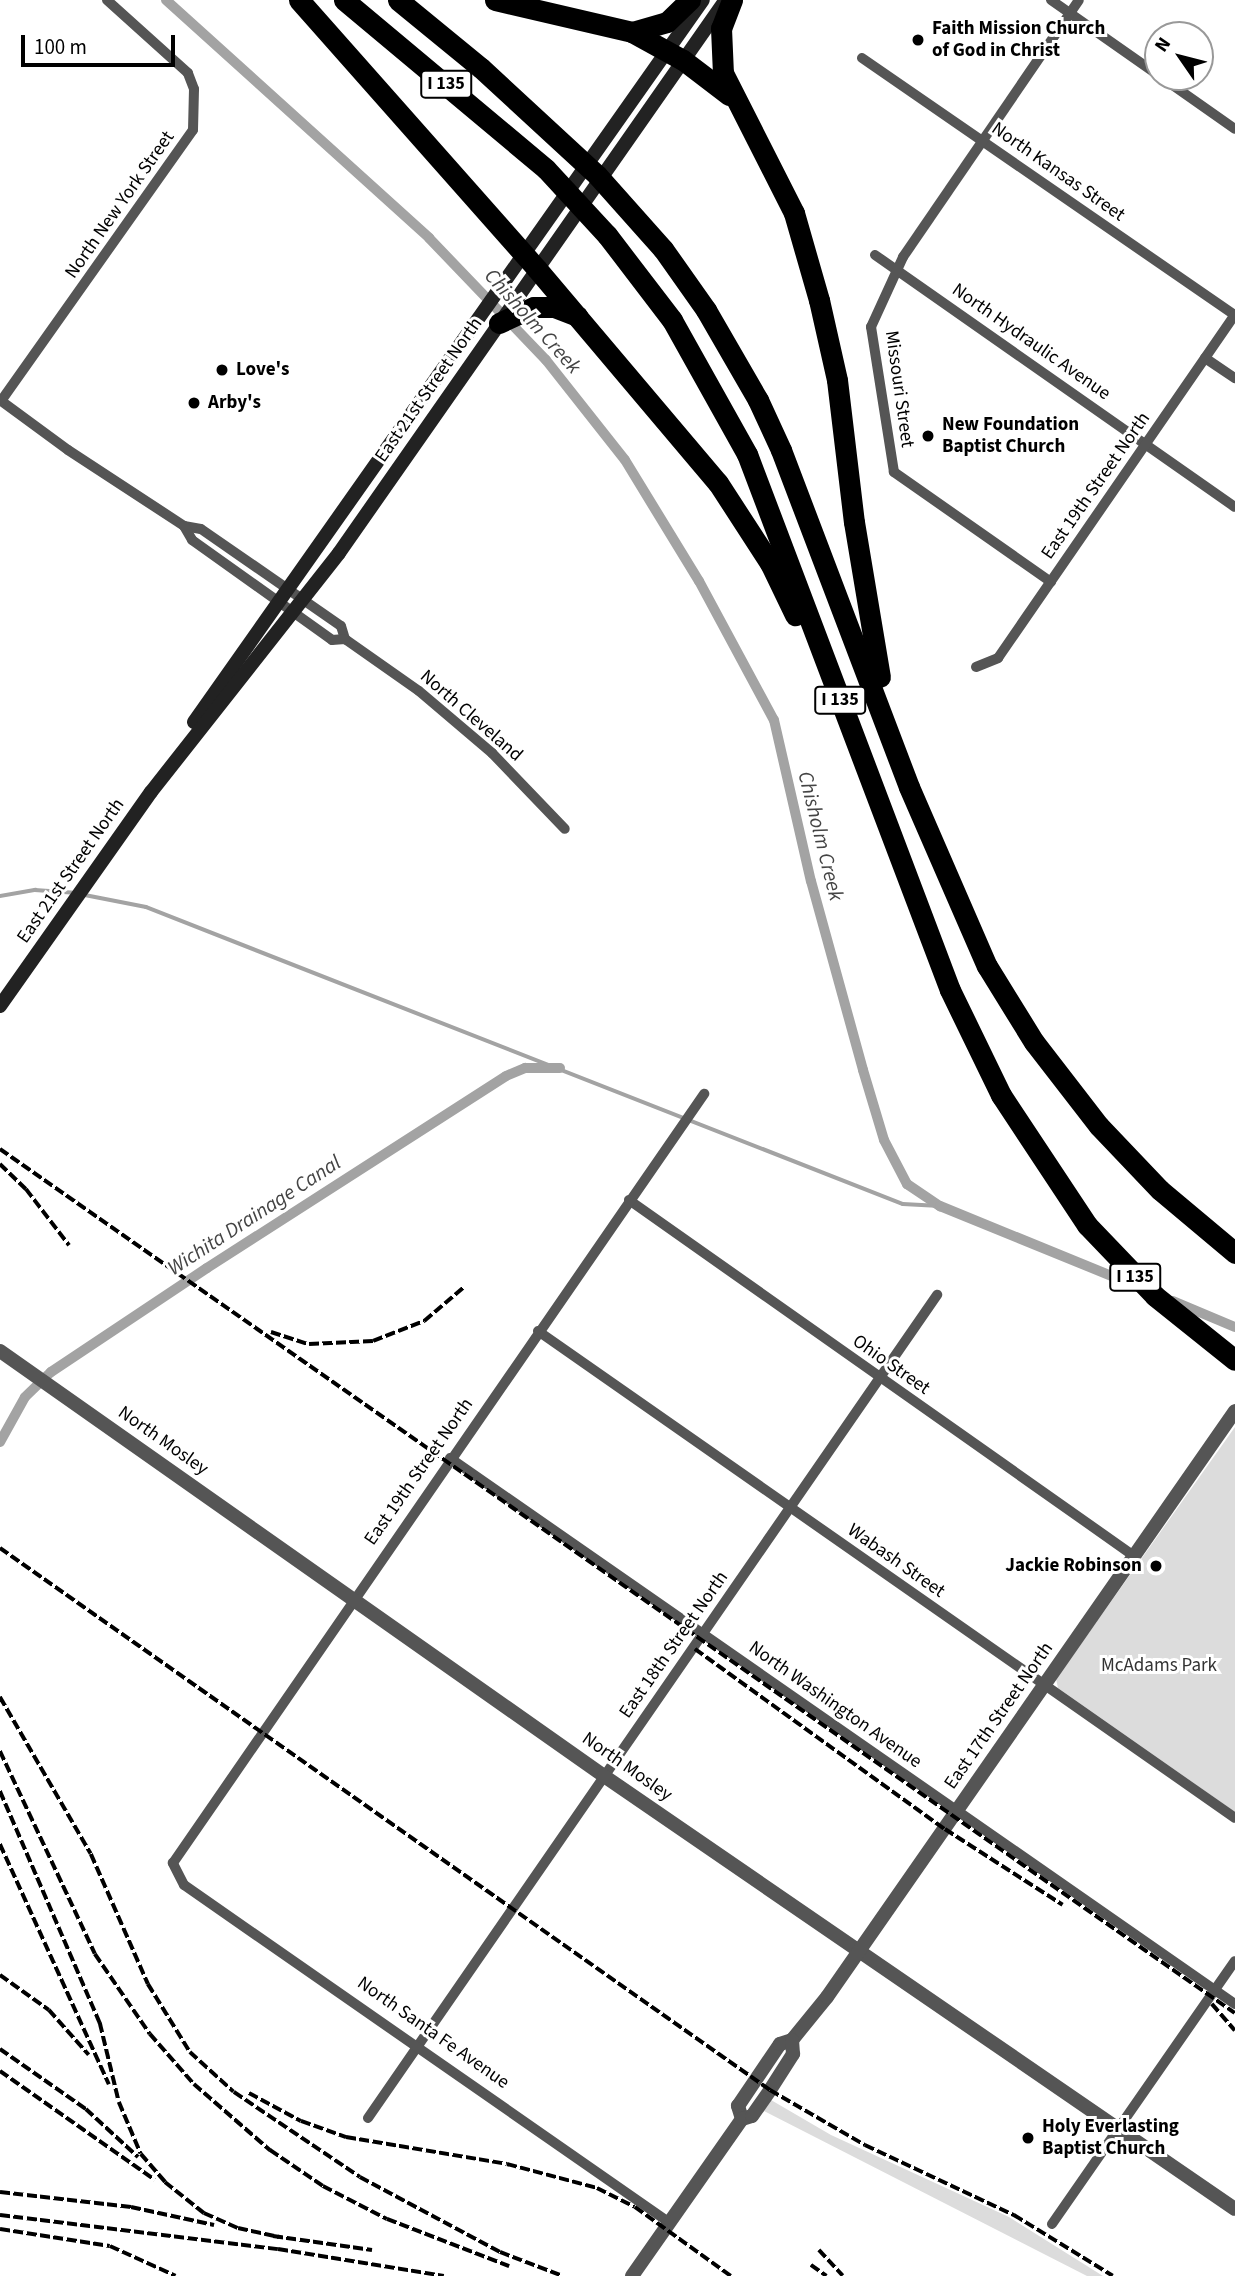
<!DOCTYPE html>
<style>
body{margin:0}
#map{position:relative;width:1235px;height:2276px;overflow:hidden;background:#fff;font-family:"Source Sans 3",sans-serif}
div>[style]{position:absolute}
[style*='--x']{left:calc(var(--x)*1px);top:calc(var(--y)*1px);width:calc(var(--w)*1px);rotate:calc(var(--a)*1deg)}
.green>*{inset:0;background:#dcdcdc}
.stream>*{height:3.5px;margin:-1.75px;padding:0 1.75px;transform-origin:1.75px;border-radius:1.75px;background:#a3a3a3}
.canal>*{height:10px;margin:-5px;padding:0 5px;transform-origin:5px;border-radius:5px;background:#a3a3a3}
.minor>*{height:10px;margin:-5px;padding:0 5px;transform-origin:5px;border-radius:5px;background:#555}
.tertiary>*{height:14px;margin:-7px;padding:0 7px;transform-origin:7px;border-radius:7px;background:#555}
.secondary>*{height:14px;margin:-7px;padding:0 7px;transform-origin:7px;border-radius:7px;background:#222}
.motorway>*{height:21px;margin:-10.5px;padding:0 10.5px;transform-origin:10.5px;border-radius:10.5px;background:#000}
.rail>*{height:3.5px;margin-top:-1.75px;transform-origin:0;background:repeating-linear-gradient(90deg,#000 0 10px,transparent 0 13.5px)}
.dots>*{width:19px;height:19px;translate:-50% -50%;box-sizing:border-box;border:4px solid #fff;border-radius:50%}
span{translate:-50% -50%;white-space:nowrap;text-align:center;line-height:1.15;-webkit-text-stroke:6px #fff;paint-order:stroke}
.shield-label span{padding:2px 5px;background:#fff;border:2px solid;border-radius:5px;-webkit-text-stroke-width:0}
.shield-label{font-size:18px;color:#000;font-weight:700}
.poi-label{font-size:19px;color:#000;font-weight:700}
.left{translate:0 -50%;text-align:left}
.right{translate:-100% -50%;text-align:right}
.street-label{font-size:19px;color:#000}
.park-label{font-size:19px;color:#333}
.water-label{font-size:21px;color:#444;font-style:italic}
.north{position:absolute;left:1144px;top:21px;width:70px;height:70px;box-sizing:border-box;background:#fff;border:2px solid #999;border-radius:50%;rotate:305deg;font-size:19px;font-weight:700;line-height:28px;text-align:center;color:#000}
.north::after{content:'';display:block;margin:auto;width:24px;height:32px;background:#000;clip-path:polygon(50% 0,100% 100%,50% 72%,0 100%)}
.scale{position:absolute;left:21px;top:35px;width:154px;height:32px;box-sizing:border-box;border:4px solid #000;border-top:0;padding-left:9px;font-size:21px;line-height:24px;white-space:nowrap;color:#000;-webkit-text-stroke:5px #fff;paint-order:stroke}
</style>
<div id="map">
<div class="green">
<i style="clip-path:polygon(1235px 1427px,1235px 1812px,1058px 1688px,1056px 1679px)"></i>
<i style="clip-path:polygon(771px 2100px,831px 2135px,1009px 2217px,1103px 2276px,1087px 2276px,764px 2111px)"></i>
</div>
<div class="stream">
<i style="--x:85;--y:895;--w:62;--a:11.1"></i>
<i style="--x:146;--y:907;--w:813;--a:21.42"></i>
<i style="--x:903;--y:1204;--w:37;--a:3"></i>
<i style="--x:0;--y:896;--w:36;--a:-10"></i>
<i style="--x:35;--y:890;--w:39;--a:4"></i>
</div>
<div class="canal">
<i style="--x:166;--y:0;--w:355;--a:42.1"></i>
<i style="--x:429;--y:238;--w:169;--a:46.2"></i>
<i style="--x:546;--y:360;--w:127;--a:51.7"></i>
<i style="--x:625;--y:460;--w:142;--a:58.6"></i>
<i style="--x:699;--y:581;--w:158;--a:61.7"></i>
<i style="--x:774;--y:720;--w:165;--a:77.1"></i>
<i style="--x:811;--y:881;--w:196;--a:74.6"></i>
<i style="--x:863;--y:1070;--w:73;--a:73.3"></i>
<i style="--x:884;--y:1140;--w:50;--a:62.4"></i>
<i style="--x:907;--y:1184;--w:40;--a:34"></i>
<i style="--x:940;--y:1206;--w:214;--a:22.2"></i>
<i style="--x:1173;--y:1301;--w:67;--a:22.8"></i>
<i style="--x:0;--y:1442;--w:51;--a:-60.9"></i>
<i style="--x:25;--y:1397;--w:36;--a:-44"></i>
<i style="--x:51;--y:1372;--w:187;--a:-33.7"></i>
<i style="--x:207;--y:1268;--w:355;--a:-32.7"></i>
<i style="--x:506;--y:1076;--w:21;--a:-23"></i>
<i style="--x:525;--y:1068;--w:35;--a:0"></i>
</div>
<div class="minor">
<i style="--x:1051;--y:0;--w:131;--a:35"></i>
<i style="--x:862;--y:58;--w:453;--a:34.6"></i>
<i style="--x:1161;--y:77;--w:90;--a:35.1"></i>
<i style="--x:875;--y:255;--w:439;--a:35"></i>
<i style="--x:1205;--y:358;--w:36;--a:34"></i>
<i style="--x:0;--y:400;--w:84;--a:36.3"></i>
<i style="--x:68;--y:450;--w:139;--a:33.2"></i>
<i style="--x:184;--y:526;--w:17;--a:10"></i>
<i style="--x:201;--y:529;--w:170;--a:34.7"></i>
<i style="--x:341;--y:626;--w:14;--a:73"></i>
<i style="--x:345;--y:639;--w:90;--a:35.1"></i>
<i style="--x:419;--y:691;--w:96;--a:40.3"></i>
<i style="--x:492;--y:753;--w:105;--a:46.2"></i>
<i style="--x:1;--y:401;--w:332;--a:-54.7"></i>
<i style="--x:193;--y:130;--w:41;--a:-88.6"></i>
<i style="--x:194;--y:89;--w:17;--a:-111"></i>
<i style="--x:188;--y:73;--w:109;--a:-138"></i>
<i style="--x:184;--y:526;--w:16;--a:60"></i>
<i style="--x:192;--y:540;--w:172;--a:35.5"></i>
<i style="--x:332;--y:640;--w:13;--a:-4"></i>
<i style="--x:1051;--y:582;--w:192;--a:-145"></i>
<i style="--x:894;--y:472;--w:147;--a:-99"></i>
<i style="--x:871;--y:327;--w:77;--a:-65.4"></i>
<i style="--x:903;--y:257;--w:311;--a:-55.6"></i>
<i style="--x:976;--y:667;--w:24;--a:-22"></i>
<i style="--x:998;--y:658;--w:417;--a:-55.4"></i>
<i style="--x:629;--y:1200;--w:618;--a:35.18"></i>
<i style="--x:538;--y:1331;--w:850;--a:34.94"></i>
<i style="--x:450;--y:1458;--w:956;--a:34.82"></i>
<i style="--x:368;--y:2118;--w:1001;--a:-55.34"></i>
<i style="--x:670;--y:2223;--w:592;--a:-145.18"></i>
<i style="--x:184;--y:1885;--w:25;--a:-117"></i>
<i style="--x:173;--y:1863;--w:935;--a:-55.37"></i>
<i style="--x:1052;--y:2224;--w:320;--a:-55.2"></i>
</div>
<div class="tertiary">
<i style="--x:0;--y:1351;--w:739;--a:35.13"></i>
<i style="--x:604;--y:1776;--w:765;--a:34.46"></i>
<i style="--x:742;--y:2119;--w:14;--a:-107"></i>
<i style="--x:738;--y:2106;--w:75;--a:-55.9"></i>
<i style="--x:780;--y:2044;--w:13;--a:-18"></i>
<i style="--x:792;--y:2040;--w:55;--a:-50.9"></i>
<i style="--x:827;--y:1997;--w:714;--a:-55.15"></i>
<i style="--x:632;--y:2276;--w:192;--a:-55"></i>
<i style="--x:742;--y:2119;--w:10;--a:-17"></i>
<i style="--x:752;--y:2116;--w:32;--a:-55"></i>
<i style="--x:770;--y:2090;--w:43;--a:-57.4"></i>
<i style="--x:793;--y:2054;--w:14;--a:-94"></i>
</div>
<div class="secondary">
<i style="--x:194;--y:722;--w:883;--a:-54.82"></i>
<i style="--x:0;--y:1006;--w:262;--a:-54.8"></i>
<i style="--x:151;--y:792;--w:304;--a:-51.8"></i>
<i style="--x:339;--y:553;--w:674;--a:-55.04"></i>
</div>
<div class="motorway">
<i style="--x:299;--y:0;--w:359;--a:48.5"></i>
<i style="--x:537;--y:269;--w:280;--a:49.8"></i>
<i style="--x:718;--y:483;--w:95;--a:57"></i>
<i style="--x:770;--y:563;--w:58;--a:64.3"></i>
<i style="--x:344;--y:0;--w:263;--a:39.9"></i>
<i style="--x:546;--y:169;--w:90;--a:47.3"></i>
<i style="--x:607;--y:235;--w:107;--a:52.6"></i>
<i style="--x:672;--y:320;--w:154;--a:60.8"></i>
<i style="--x:747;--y:454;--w:573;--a:69.26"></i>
<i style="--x:950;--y:990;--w:117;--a:64.1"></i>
<i style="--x:1001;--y:1095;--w:156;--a:56.5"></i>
<i style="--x:1087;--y:1225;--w:98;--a:46.2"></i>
<i style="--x:1155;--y:1296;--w:102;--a:38.7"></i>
<i style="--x:398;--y:0;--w:107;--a:39.3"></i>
<i style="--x:481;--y:68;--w:158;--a:42.7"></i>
<i style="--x:597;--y:175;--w:99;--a:48.3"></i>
<i style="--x:663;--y:249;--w:75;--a:54.8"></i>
<i style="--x:706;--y:310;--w:104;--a:60"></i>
<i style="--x:758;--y:400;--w:55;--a:65.3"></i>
<i style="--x:781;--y:450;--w:360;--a:69.2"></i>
<i style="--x:909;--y:787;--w:195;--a:66.5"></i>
<i style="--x:987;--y:966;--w:89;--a:58.3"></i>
<i style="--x:1034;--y:1042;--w:106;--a:52.3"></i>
<i style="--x:1099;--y:1126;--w:88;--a:46.4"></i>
<i style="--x:1160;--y:1190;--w:98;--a:40"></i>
<i style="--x:495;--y:0;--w:141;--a:13.1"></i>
<i style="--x:632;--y:32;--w:58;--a:28.8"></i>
<i style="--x:683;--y:60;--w:58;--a:37.3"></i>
<i style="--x:732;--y:0;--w:30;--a:111"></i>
<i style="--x:721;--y:28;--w:45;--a:87.5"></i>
<i style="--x:723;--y:73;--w:157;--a:63.1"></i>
<i style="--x:794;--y:213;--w:91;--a:74"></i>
<i style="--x:819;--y:300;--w:82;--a:77.3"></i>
<i style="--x:837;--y:380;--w:143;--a:83.2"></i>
<i style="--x:854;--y:522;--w:157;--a:80.5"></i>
<i style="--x:632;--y:32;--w:36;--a:-16"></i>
<i style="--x:667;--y:22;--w:32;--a:-44"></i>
<i style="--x:499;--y:323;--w:38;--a:-25"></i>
<i style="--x:534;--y:307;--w:20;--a:0"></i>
<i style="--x:554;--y:307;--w:25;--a:21"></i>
</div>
<div class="rail">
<i style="--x:0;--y:1149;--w:1507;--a:34.98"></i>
<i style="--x:0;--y:1164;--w:36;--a:44"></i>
<i style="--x:26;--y:1189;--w:71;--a:52.5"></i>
<i style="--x:271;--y:1332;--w:40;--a:18"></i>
<i style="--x:309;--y:1344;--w:64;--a:-2.7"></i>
<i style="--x:373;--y:1341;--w:55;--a:-21.4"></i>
<i style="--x:424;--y:1321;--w:52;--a:-40.4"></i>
<i style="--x:0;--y:1548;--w:942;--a:35.14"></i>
<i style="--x:770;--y:2090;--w:110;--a:30.1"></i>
<i style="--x:865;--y:2145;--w:165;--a:25.2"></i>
<i style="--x:1014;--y:2215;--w:116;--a:31.6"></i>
<i style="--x:695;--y:1649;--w:308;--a:35.8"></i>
<i style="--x:945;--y:1829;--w:140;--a:32.8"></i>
<i style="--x:0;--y:1697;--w:181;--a:59.9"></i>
<i style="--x:91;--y:1854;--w:142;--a:66.3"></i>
<i style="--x:148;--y:1984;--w:80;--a:58.3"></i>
<i style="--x:190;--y:2052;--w:59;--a:42.3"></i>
<i style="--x:234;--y:2092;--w:152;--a:34"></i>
<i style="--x:360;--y:2177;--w:159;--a:28.2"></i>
<i style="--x:500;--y:2252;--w:67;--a:20.9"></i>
<i style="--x:0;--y:1751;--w:224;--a:64.9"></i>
<i style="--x:95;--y:1954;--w:97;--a:55.5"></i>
<i style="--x:150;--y:2034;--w:67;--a:48.7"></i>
<i style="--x:194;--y:2084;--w:101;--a:41"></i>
<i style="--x:270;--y:2150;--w:64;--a:34.2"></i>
<i style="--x:323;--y:2186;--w:72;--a:27.3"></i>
<i style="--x:387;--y:2219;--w:131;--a:21.1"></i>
<i style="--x:0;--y:1791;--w:253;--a:66.7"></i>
<i style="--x:100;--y:2023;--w:81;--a:76.5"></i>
<i style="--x:119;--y:2102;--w:56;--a:67.1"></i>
<i style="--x:141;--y:2154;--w:37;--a:49"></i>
<i style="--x:165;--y:2182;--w:50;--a:38.5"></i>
<i style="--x:204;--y:2213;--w:37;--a:24"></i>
<i style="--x:238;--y:2228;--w:42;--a:12.4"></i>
<i style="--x:0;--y:1844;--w:264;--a:65.6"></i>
<i style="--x:0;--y:1975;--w:60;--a:35.5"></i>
<i style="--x:49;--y:2010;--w:60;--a:48.4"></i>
<i style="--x:1212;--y:2004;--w:35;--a:49"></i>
<i style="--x:0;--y:2049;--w:105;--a:34.9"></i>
<i style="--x:86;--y:2109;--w:71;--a:42.7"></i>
<i style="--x:0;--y:2071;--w:189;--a:35.1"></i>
<i style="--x:249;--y:2093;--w:59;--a:28.3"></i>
<i style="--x:301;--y:2121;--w:48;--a:19.6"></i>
<i style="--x:346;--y:2137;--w:163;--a:9.5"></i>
<i style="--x:507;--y:2164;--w:93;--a:14.9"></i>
<i style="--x:597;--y:2188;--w:42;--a:26.6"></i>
<i style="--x:635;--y:2207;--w:118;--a:35.7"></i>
<i style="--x:0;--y:2192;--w:132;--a:6.5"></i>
<i style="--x:131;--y:2207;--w:85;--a:12.2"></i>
<i style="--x:0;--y:2215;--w:280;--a:7"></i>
<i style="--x:278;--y:2249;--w:168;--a:9.2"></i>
<i style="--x:0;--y:2229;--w:111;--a:8.8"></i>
<i style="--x:110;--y:2246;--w:72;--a:24.4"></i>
<i style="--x:273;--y:2236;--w:100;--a:8"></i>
<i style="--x:819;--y:2250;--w:35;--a:47"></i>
<i style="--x:811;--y:2265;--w:19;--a:35"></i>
</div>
<div class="dots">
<i style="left:918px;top:40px;background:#000"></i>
<i style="left:222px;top:370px;background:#000"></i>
<i style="left:194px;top:403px;background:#000"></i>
<i style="left:928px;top:436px;background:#000"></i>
<i style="left:1156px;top:1566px;background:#000"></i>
<i style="left:1028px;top:2138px;background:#000"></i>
</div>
<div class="shield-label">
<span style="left:446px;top:84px">I 135</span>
<span style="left:840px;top:700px">I 135</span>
<span style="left:1135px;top:1277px">I 135</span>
</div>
<div class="poi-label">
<span class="left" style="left:932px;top:40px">Faith Mission Church<br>of God in Christ</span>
<span class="left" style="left:236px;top:370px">Love's</span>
<span class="left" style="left:208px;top:403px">Arby's</span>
<span class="left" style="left:942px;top:436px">New Foundation<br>Baptist Church</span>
<span class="right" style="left:1142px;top:1566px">Jackie Robinson</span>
<span class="left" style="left:1042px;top:2138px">Holy Everlasting<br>Baptist Church</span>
</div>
<div class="street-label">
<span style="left:1058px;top:172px;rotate:35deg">North Kansas Street</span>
<span style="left:120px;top:205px;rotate:-55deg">North New York Street</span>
<span style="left:1031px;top:342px;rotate:35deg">North Hydraulic Avenue</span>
<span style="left:899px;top:389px;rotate:82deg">Missouri Street</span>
<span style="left:429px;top:390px;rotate:-55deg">East 21st Street North</span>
<span style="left:1096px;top:486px;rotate:-55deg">East 19th Street North</span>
<span style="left:471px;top:716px;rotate:41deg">North Cleveland</span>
<span style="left:71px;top:871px;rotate:-55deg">East 21st Street North</span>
<span style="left:891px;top:1365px;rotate:35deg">Ohio Street</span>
<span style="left:163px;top:1441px;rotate:35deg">North Mosley</span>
<span style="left:419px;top:1472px;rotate:-55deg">East 19th Street North</span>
<span style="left:896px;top:1561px;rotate:35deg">Wabash Street</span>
<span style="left:674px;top:1645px;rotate:-55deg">East 18th Street North</span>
<span style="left:835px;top:1705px;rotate:35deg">North Washington Avenue</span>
<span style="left:999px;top:1716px;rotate:-55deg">East 17th Street North</span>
<span style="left:627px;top:1767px;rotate:35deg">North Mosley</span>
<span style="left:433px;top:2033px;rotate:35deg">North Santa Fe Avenue</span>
</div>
<div class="park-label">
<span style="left:1159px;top:1666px">McAdams Park</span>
</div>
<div class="water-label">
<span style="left:533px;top:321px;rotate:48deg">Chisholm Creek</span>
<span style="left:821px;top:836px;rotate:76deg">Chisholm Creek</span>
<span style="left:254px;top:1215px;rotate:-33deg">Wichita Drainage Canal</span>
</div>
<div class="north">N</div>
<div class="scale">100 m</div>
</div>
